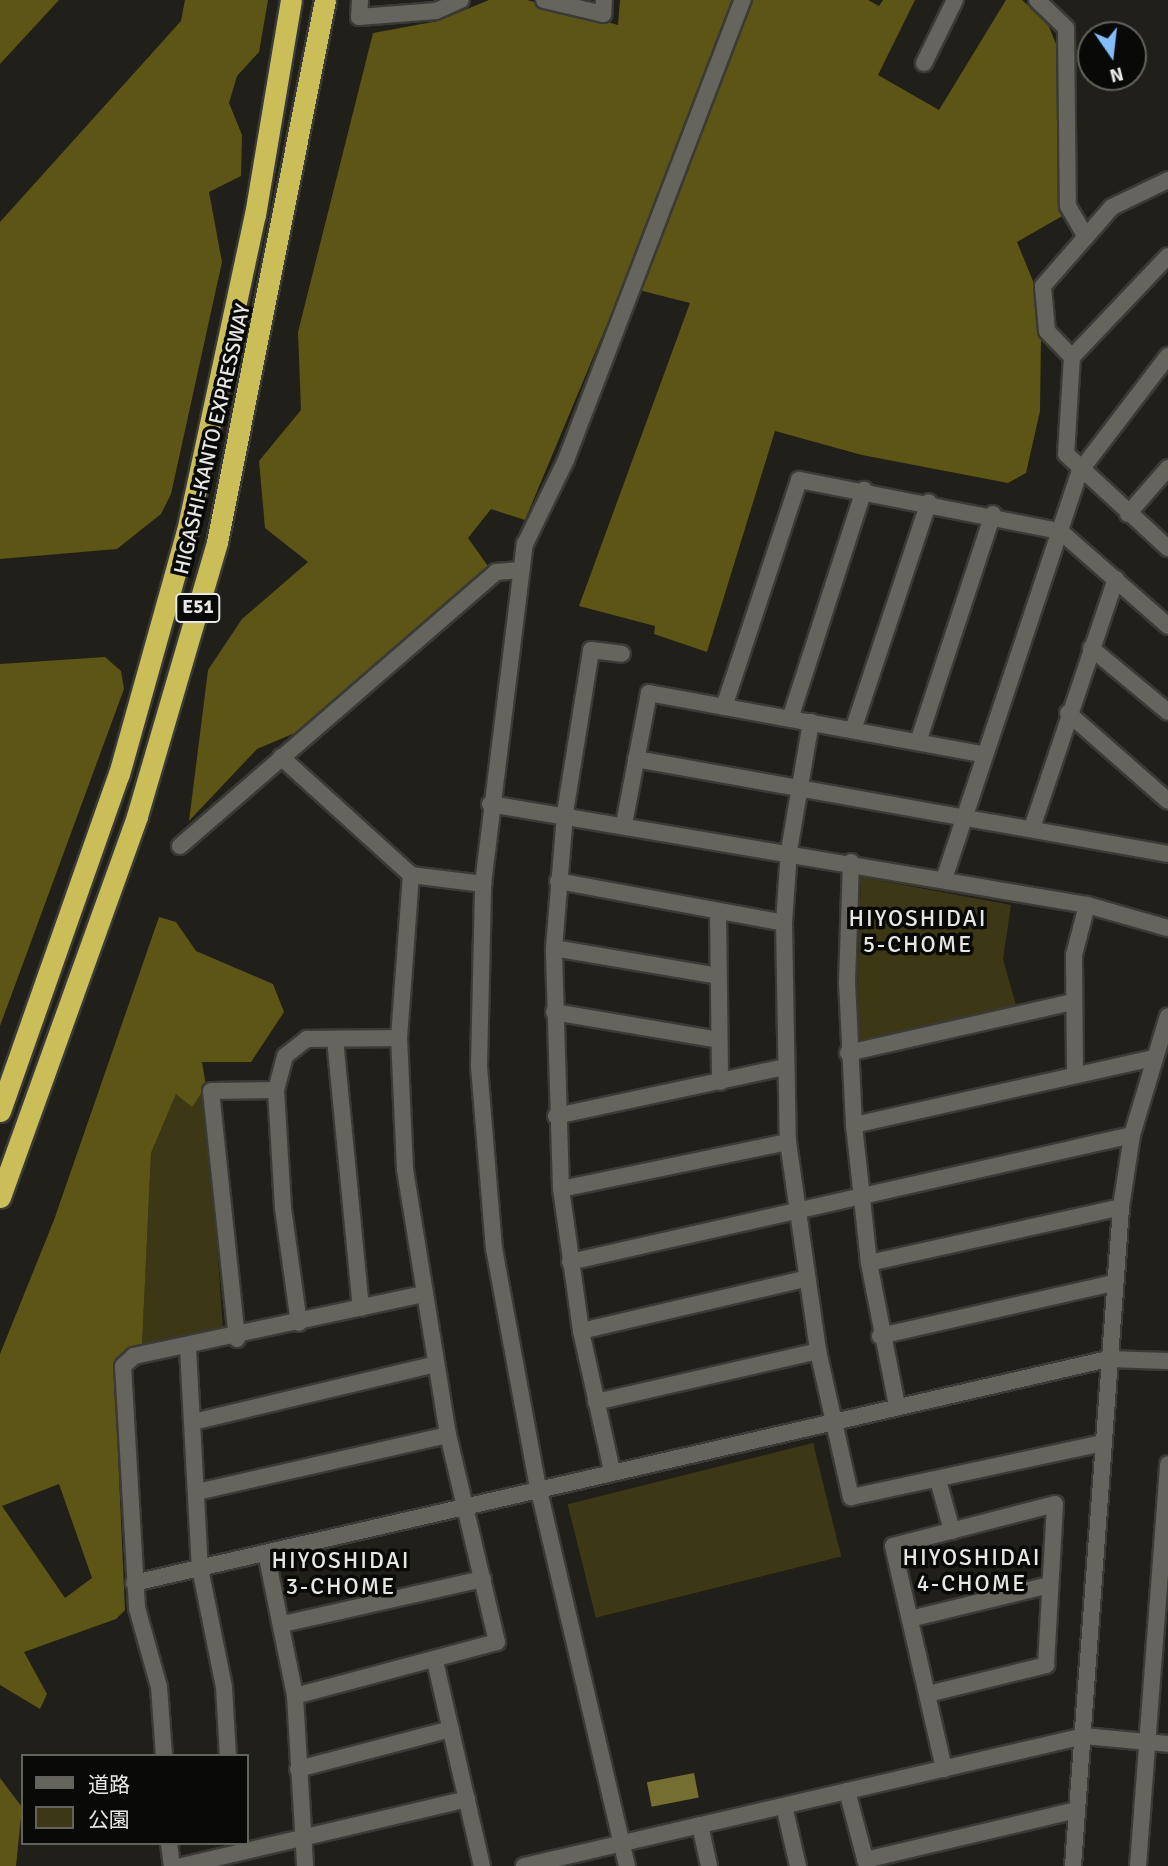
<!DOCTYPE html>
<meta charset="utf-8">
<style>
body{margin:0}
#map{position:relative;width:1168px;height:1866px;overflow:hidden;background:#201f19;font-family:Signika,"Noto Sans JP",sans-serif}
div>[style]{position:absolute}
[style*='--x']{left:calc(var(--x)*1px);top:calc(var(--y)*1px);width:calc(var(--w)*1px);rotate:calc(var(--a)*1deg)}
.green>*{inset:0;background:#3c3815;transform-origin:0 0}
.forest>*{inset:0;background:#5c5515}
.water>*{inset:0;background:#756e31;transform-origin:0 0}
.roads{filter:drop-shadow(2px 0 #3a3a36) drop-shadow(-2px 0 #3a3a36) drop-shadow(0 2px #3a3a36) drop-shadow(0 -2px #3a3a36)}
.minor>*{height:16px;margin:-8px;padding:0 8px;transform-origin:8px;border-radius:8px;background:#65645d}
.highway>*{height:21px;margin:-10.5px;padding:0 10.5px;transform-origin:10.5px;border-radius:10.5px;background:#cbbe59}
span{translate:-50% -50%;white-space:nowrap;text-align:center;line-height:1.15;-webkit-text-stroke:7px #090907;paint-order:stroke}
.shield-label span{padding:2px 5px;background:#090907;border:2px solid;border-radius:5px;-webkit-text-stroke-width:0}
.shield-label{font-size:19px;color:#e7e7e3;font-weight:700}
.street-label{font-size:21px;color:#e7e7e3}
.neighbourhood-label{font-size:23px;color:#e7e7e3;letter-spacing:2px}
.legend{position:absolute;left:21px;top:1754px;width:228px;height:91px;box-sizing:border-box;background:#090907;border:2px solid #62625f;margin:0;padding:9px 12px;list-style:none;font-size:21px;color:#e7e7e3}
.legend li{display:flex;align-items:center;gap:14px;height:35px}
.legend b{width:35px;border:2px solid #62625f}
.north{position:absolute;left:1077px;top:21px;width:70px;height:70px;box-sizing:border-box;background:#090907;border:2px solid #62625f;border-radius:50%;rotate:166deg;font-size:19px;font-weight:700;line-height:28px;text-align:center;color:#e7e7e3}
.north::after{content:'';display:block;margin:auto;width:24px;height:32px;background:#84bcfb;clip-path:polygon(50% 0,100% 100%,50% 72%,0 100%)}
</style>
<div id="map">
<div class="green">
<i style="clip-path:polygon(861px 877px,1011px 905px,1003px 959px,1017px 1009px,855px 1048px)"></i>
<i style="clip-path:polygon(206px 1086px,223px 1330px,142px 1346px,151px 1153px,176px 1094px)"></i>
<i style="left:813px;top:1443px;width:117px;height:253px;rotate:76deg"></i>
</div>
<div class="forest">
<i style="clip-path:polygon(0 0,59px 0,0 64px)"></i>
<i style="clip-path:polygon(185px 0,268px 0,259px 52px,237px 76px,229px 103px,242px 135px,241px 176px,209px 192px,222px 262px,171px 494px,161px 514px,117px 549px,0 559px,0 222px,181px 21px)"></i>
<i style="clip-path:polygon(489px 0,527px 0,618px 25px,620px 0,868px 0,879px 6px,883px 0,915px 0,878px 75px,939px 110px,1006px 0,1022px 0,1047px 22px,1056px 44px,1064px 215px,1017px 242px,1033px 281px,1041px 337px,1040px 411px,1026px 473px,1008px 483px,862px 455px,775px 431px,707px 652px,654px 634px,655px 626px,579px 606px,690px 303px,623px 286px,525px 520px,491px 509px,468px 538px,490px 569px,311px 726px,257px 749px,189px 821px,208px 670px,242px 619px,308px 562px,265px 528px,259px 461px,301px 410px,298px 332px,373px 33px,438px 21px)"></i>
<i style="clip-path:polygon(105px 657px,121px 671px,124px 689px,0 1026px,0 664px)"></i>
<i style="clip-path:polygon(evenodd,159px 917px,176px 922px,196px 951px,273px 984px,284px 1012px,251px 1062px,202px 1062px,206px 1086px,192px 1107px,176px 1094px,151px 1153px,142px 1346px,114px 1364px,125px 1610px,116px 1619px,24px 1652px,47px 1694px,40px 1709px,0 1685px,0 1354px,54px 1220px,159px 917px,59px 1484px,92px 1578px,65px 1598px,2px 1506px,59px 1484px)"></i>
<i style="clip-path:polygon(0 1778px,22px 1807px,16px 1866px,0 1866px)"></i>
</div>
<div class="water">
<i style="left:694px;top:1773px;width:25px;height:48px;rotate:79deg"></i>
</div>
<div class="roads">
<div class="minor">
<i style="--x:360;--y:0;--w:17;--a:93"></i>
<i style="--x:359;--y:17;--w:77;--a:-4.5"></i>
<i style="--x:436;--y:11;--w:27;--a:-24"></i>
<i style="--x:544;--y:0;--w:61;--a:13.3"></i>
<i style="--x:603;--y:14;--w:14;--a:-86"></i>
<i style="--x:1037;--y:0;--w:40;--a:44"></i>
<i style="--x:1066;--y:28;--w:178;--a:89.4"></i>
<i style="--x:1068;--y:206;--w:36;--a:60"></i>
<i style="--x:924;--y:63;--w:70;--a:-63.8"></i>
<i style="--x:1168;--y:256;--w:139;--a:133.5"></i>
<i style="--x:1072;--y:357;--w:97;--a:93.5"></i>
<i style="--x:1066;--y:454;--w:139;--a:42.7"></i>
<i style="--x:1072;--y:357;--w:36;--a:-134"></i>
<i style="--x:1047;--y:331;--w:45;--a:-95.1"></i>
<i style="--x:1043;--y:286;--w:105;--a:-48.9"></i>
<i style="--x:1112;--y:207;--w:62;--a:-25.7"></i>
<i style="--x:1128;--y:514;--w:61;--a:-49"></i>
<i style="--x:1091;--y:648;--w:100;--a:39.7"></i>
<i style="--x:724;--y:707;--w:239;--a:-71.7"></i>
<i style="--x:799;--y:480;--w:266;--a:11.1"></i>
<i style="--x:1060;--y:531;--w:144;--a:41.3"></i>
<i style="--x:1068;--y:713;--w:133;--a:41.3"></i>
<i style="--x:790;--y:719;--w:241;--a:-72.1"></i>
<i style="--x:811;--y:722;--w:131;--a:99.7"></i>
<i style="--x:789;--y:851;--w:72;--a:94"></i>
<i style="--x:784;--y:923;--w:219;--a:89"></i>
<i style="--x:788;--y:1142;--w:211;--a:81.8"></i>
<i style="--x:818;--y:1351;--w:150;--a:77.3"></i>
<i style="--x:851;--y:1497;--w:257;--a:-12.1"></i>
<i style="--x:853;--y:730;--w:240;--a:-71.6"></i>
<i style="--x:918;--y:742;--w:240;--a:-71.8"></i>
<i style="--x:281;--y:757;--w:176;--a:42.2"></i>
<i style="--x:411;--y:875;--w:73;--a:7.1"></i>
<i style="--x:636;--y:759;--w:540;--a:10.12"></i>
<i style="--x:490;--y:804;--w:605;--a:9.6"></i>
<i style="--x:1087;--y:905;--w:84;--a:15.9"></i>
<i style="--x:624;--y:824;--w:133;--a:-79.2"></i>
<i style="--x:649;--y:693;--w:340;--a:10.4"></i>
<i style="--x:1032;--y:828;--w:263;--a:-71.4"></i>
<i style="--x:180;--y:846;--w:418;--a:-40.9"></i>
<i style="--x:496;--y:572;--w:24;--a:-5"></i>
<i style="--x:851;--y:862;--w:120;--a:91.9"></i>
<i style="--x:847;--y:982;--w:143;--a:87.2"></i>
<i style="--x:854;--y:1125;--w:139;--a:83.8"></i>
<i style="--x:869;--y:1263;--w:146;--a:78.9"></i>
<i style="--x:944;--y:879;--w:430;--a:-71.6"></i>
<i style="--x:1080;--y:471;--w:145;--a:-52.6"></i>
<i style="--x:558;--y:881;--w:230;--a:10.5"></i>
<i style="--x:718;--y:911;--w:171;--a:89.3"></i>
<i style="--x:554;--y:948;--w:166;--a:9.7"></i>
<i style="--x:554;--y:1012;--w:167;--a:9.6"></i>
<i style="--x:335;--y:1039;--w:270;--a:84.5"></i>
<i style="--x:848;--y:1053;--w:230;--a:-12.8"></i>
<i style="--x:1075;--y:1073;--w:118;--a:-90.5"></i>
<i style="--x:1074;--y:955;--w:52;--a:-75.4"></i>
<i style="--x:276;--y:1090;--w:118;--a:86.6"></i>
<i style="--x:283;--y:1208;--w:116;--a:82.1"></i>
<i style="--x:556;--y:1116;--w:234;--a:-12.1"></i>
<i style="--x:854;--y:1125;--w:307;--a:-12.6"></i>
<i style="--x:561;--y:1189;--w:232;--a:-11.7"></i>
<i style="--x:570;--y:1262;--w:576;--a:-12.73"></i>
<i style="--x:869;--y:1263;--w:258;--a:-12.5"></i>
<i style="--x:581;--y:1331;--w:230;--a:-13.1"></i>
<i style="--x:880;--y:1336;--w:240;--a:-12.8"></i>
<i style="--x:237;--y:1339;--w:249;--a:-96"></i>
<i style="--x:211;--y:1091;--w:65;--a:-0.9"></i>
<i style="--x:276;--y:1090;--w:35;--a:-75"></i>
<i style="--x:285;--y:1056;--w:28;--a:-38"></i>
<i style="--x:307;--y:1039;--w:92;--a:-0.6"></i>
<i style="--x:188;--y:1349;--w:219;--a:86.9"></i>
<i style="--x:200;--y:1568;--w:121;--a:78.6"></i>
<i style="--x:224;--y:1687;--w:69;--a:86.7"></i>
<i style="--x:596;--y:1402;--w:228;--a:-12.9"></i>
<i style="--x:193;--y:1422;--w:250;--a:-13.4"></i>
<i style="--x:612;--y:1471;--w:143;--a:-102.5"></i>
<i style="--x:581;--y:1331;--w:143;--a:-98"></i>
<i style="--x:561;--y:1189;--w:241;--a:-91.7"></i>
<i style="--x:554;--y:948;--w:135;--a:-85.3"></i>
<i style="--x:565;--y:813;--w:165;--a:-80.9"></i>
<i style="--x:591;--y:650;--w:31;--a:7"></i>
<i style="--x:938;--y:1480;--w:53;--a:74.6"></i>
<i style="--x:197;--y:1492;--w:257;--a:-12.8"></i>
<i style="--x:266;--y:1553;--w:146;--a:78.5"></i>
<i style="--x:295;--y:1696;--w:170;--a:86.6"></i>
<i style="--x:134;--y:1583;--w:999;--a:-12.95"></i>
<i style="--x:1108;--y:1359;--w:60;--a:1.9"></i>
<i style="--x:910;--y:1619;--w:143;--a:-13.7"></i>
<i style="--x:283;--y:1624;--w:205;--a:-12.7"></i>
<i style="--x:435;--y:1661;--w:210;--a:77.1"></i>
<i style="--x:928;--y:1694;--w:122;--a:-13.8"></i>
<i style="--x:1046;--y:1665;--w:161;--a:-86.8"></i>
<i style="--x:1055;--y:1504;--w:167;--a:165.5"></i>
<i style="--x:893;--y:1546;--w:229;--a:77.1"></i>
<i style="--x:295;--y:1696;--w:209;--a:-15"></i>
<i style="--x:497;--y:1642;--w:213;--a:-103.3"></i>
<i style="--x:448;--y:1435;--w:269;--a:-99.2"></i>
<i style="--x:405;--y:1169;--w:131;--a:-92.6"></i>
<i style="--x:399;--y:1038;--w:163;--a:-85.8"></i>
<i style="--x:164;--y:1756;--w:69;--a:-94.1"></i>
<i style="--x:159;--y:1687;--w:82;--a:-105.6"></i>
<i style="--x:137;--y:1608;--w:242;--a:-93.3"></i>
<i style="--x:123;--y:1366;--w:15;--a:-42"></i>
<i style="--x:134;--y:1356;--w:297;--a:-12.1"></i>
<i style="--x:298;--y:1769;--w:158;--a:-14.7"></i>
<i style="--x:847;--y:1791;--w:78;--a:75.1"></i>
<i style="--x:784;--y:1806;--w:62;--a:76.9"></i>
<i style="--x:700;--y:1825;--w:42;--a:77.6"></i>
<i style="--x:169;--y:1843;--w:23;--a:83"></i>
<i style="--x:865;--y:1860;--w:218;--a:-13.3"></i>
<i style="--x:182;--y:1866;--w:293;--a:-13.2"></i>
<i style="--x:524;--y:1866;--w:575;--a:-13.07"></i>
<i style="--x:1084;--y:1736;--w:84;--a:5.4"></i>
<i style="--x:627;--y:1866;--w:388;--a:-103.2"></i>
<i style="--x:538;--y:1488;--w:243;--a:-100.4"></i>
<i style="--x:494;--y:1249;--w:184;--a:-94.7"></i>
<i style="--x:479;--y:1066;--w:182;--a:-88.7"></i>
<i style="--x:483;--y:884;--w:343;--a:-83"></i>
<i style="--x:525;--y:544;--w:93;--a:-64"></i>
<i style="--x:566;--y:460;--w:493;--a:-69"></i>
<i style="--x:1073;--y:1866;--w:661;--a:-85.83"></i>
<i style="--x:1121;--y:1207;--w:73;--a:-81.3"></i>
<i style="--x:1132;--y:1135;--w:124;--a:-73.2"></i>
<i style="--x:1138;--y:1866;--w:403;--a:-85.7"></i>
</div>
<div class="highway">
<i style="--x:0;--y:1111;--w:357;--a:-70.6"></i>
<i style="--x:119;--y:774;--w:252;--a:-74.4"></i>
<i style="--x:187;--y:531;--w:323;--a:-77.9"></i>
<i style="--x:255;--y:215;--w:218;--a:-80.5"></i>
<i style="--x:0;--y:1197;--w:405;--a:-70.2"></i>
<i style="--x:137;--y:816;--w:285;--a:-73.7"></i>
<i style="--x:217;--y:542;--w:553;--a:-78.73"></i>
</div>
</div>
<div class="shield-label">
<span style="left:198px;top:608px">E51</span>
</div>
<div class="street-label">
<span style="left:212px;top:439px;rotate:-77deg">HIGASHI-KANTO EXPRESSWAY</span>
</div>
<div class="neighbourhood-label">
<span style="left:918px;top:932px">HIYOSHIDAI<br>5-CHOME</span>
<span style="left:972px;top:1571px">HIYOSHIDAI<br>4-CHOME</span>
<span style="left:341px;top:1574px">HIYOSHIDAI<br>3-CHOME</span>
</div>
<ul class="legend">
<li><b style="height:9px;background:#65645d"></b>道路</li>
<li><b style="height:19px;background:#3c3815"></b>公園</li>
</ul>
<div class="north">N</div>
</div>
